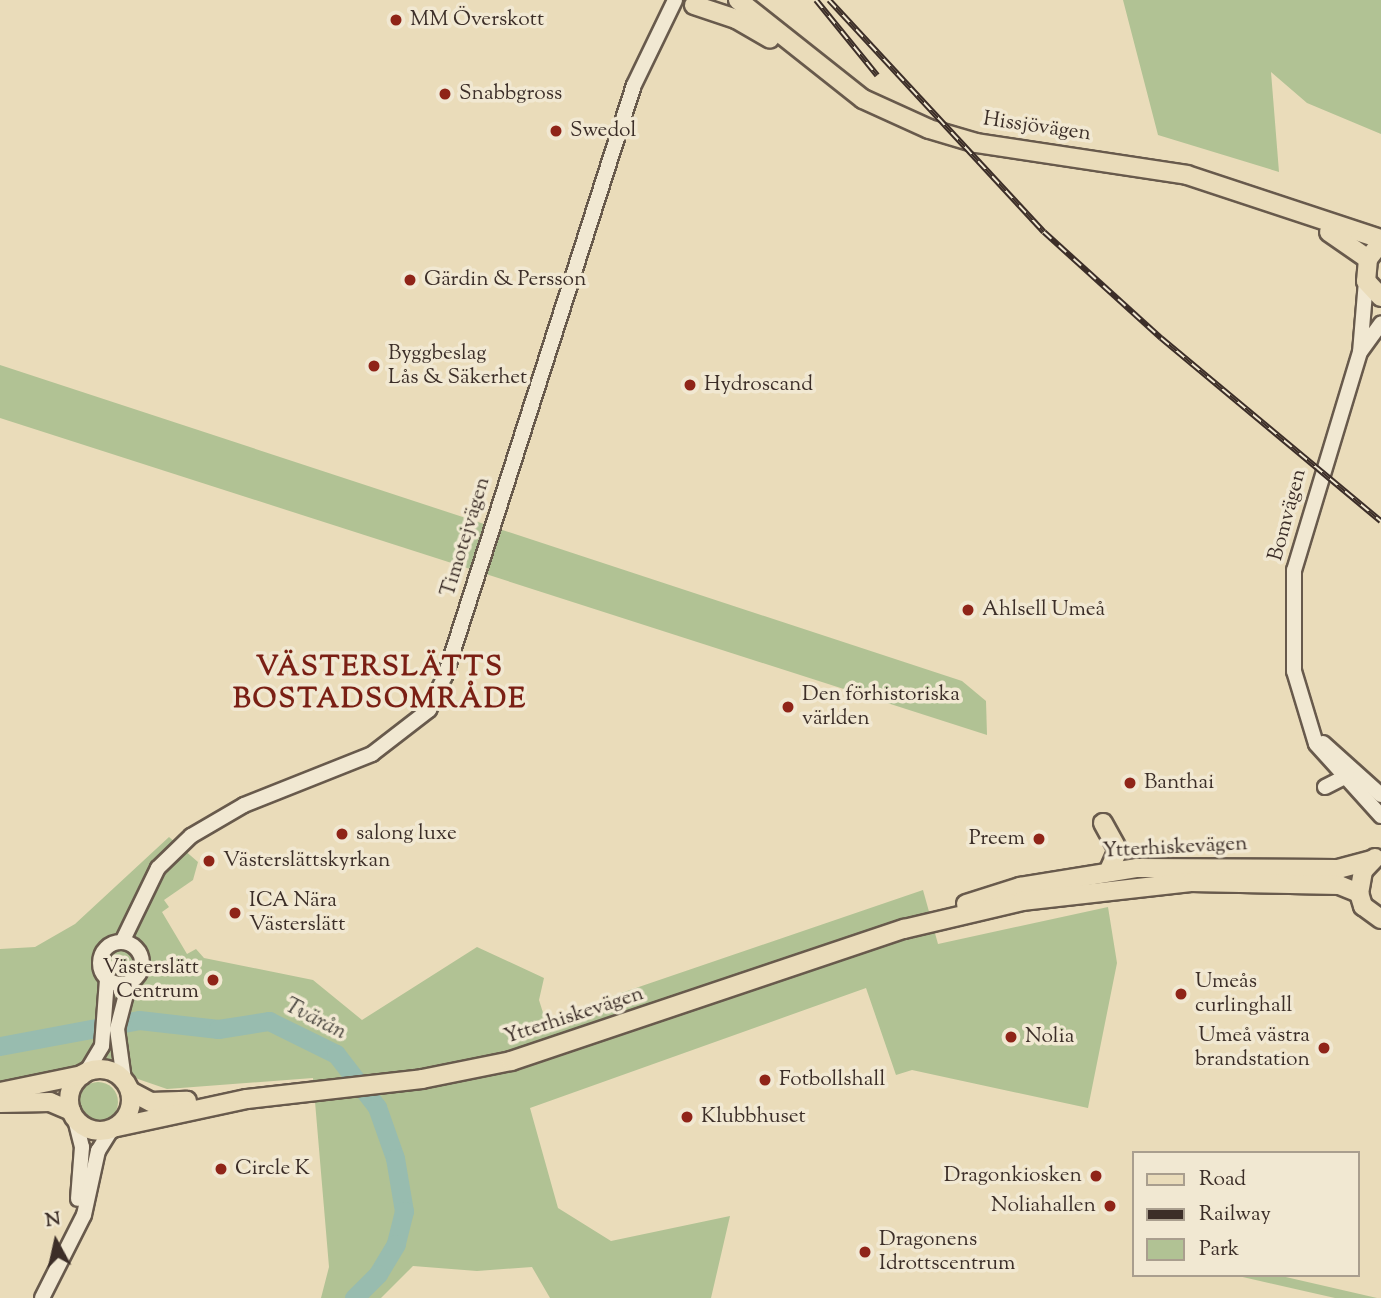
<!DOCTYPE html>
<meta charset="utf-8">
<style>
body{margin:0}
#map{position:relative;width:1381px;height:1298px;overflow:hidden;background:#eadcba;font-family:"Sorts Mill Goudy",serif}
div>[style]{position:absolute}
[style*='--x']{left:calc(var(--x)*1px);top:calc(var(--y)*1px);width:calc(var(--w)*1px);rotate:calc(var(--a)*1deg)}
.green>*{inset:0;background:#b1c294}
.round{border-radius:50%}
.river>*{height:19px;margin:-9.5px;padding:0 9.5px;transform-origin:9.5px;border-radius:9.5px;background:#98bcaf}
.roads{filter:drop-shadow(2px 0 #685a4c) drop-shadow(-2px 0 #685a4c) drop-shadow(0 2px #685a4c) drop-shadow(0 -2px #685a4c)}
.minor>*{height:14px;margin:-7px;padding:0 7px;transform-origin:7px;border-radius:7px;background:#f1e8d2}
.minor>.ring{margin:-7px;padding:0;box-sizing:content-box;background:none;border:14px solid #f1e8d2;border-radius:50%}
.major>*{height:18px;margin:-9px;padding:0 9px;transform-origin:9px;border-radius:9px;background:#eadcba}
.major>.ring{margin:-9px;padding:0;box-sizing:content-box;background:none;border:18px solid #eadcba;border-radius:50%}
.rail>*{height:6px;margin-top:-3px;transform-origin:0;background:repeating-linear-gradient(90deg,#f1e8d2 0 10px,#3c2e28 0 20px);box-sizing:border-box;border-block:2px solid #3c2e28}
.dots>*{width:19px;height:19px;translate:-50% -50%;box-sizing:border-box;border:4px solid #f1e8d2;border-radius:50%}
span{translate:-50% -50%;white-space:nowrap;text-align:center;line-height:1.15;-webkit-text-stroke:7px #f1e8d2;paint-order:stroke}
.poi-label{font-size:21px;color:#3c2e28}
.left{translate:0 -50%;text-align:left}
.right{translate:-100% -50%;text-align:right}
.street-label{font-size:21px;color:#3c2e28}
.water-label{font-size:23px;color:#4e4a43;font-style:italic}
.district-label{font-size:28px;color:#7a1f14;font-weight:700;letter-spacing:2px}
.legend{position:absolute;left:1132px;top:1151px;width:228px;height:126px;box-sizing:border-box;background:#f1e8d2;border:2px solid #a99e8e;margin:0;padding:9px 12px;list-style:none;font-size:21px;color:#3c2e28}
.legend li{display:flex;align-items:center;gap:14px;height:35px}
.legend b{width:35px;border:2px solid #a99e8e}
.north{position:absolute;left:21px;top:1207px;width:70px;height:70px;-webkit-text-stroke:5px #f1e8d2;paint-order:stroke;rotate:352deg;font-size:19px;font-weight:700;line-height:28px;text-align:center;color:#3c2e28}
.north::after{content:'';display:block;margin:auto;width:24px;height:32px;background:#3c2e28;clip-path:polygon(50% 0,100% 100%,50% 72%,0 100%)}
</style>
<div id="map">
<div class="green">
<i style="clip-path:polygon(1123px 0,1381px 0,1381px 134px,1307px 103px,1271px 72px,1279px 172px,1158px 135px)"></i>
<i style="clip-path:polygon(0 365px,962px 681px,986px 701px,987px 735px,0 418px)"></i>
<i style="clip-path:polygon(169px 837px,198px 862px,193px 880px,164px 900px,169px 907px,162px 912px,187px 954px,196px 949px,204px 958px,313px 980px,362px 1020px,477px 947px,544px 978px,539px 1000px,545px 1019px,923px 890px,938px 944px,1108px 907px,1117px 963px,1088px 1108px,912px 1070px,896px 1075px,866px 988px,530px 1108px,558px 1208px,611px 1241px,730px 1216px,711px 1298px,550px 1298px,532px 1267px,477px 1271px,413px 1266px,381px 1298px,321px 1298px,329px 1267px,313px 1078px,167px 1089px,135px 1078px,125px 1062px,85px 1064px,0 1084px,0 949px,35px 947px,75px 924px)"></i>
<i class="round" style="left:78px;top:1082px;width:40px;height:40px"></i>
<i style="clip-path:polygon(1234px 1275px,1277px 1275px,1377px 1298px,1335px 1298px)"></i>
</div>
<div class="river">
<i style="--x:0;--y:1046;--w:141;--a:-10.6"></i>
<i style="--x:139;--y:1020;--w:80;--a:6.5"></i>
<i style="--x:218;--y:1029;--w:52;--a:-8.9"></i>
<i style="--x:269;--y:1021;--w:75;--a:26.2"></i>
<i style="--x:336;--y:1054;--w:67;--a:52.3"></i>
<i style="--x:377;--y:1107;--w:54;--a:70.6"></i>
<i style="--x:395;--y:1158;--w:54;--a:80.4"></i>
<i style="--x:404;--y:1211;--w:34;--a:104"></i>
<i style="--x:396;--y:1244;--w:35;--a:121"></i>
<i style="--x:378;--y:1274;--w:34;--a:135"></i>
</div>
<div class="roads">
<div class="minor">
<i style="--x:1366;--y:281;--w:71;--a:94.8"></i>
<i style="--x:1360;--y:352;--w:228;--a:106.8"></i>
<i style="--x:1294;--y:570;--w:101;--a:90"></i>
<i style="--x:1294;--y:671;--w:76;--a:73.2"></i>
<i style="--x:1316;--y:744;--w:97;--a:47.9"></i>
<i style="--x:1361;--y:351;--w:34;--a:-54"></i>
<i style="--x:1323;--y:743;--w:78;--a:41.9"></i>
<i style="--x:1325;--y:787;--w:25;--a:-27"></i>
<i class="ring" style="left:100px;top:942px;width:28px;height:28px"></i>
<i style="--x:122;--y:942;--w:82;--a:-64.1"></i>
<i style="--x:158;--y:868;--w:46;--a:-44.1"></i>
<i style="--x:191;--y:836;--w:61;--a:-30.3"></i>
<i style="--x:244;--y:805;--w:138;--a:-21.7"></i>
<i style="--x:372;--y:754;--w:72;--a:-37.7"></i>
<i style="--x:429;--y:710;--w:38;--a:-65"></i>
<i style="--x:445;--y:676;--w:620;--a:-72.27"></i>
<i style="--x:634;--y:85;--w:94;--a:-64.2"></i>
<i style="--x:87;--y:1071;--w:29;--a:-59"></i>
<i style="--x:102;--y:1046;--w:66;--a:-85.7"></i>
<i style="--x:124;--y:1080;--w:51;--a:-97.8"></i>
<i style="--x:117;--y:1029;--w:48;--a:-75.4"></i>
<i style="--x:75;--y:1119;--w:29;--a:76"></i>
<i style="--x:82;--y:1147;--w:52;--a:94.4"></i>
<i style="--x:42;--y:1298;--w:93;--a:-63.2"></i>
<i style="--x:84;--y:1215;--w:66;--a:-77.7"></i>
<i style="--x:98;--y:1151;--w:25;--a:-58"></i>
</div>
<div class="major">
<i style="--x:738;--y:0;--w:159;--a:38.4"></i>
<i style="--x:863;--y:99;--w:72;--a:24.4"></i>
<i style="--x:929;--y:129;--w:49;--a:16.6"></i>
<i style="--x:976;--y:143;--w:213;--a:8.6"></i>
<i style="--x:1187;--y:175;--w:204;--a:18.3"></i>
<i style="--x:694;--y:5;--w:44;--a:18.4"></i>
<i style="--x:736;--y:19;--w:39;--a:30"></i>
<i style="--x:1329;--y:232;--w:47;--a:34.7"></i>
<i style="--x:1375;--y:250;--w:11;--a:128"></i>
<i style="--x:1368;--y:259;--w:22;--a:95"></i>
<i style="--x:1366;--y:281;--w:22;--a:47"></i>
<i style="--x:1103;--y:823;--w:31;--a:61"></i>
<i style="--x:1118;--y:850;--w:24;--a:114"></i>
<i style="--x:1375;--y:858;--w:18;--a:133"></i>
<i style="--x:1363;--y:871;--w:22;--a:100"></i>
<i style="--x:1359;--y:893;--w:14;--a:73"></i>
<i style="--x:1363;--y:906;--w:22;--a:36"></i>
<i style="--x:966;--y:904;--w:57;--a:-17.5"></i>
<i style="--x:1020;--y:887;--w:119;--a:-9.2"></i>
<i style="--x:1137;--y:868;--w:201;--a:0.3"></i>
<i style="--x:1338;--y:869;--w:35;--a:-15"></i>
<i class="ring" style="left:69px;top:1069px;width:44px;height:44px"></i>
<i style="--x:130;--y:1091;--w:24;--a:28"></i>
<i style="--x:151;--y:1102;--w:36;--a:-2"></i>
<i style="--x:0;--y:1092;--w:84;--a:-11.7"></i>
<i style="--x:0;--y:1103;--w:50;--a:-1.1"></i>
<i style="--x:50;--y:1102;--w:23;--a:23"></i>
<i style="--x:117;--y:1127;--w:133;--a:-12.2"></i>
<i style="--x:247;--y:1099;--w:176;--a:-6.5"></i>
<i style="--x:422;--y:1079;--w:91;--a:-11.4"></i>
<i style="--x:511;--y:1061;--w:415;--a:-18.6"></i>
<i style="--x:904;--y:929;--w:121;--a:-13.3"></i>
<i style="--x:1022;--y:901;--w:170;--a:-6.4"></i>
<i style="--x:1191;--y:882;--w:148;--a:1.2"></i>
<i style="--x:1339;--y:885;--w:22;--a:22"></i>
</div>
</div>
<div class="rail">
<i style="--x:816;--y:0;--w:97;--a:50.9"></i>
<i style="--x:829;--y:0;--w:316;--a:47.2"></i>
<i style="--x:1044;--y:232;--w:158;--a:42.2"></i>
<i style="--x:1161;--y:338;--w:286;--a:39.8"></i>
</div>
<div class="dots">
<i style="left:396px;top:20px;background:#8f2418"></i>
<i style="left:445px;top:94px;background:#8f2418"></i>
<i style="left:556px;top:131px;background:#8f2418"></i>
<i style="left:410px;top:280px;background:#8f2418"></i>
<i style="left:374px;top:366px;background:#8f2418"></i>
<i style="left:690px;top:385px;background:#8f2418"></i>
<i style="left:968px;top:610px;background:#8f2418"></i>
<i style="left:788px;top:707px;background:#8f2418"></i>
<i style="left:1130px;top:783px;background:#8f2418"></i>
<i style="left:342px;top:834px;background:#8f2418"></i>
<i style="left:1039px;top:839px;background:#8f2418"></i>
<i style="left:209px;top:861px;background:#8f2418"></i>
<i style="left:235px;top:913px;background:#8f2418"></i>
<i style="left:213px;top:980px;background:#8f2418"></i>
<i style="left:1181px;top:994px;background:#8f2418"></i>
<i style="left:1011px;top:1037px;background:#8f2418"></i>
<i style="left:1324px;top:1048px;background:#8f2418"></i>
<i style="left:765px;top:1080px;background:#8f2418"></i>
<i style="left:687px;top:1117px;background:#8f2418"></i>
<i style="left:221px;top:1169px;background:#8f2418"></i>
<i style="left:1096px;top:1176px;background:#8f2418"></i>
<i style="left:1110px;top:1206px;background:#8f2418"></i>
<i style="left:865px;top:1252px;background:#8f2418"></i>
</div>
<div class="poi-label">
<span class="left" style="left:410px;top:20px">MM Överskott</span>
<span class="left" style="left:459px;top:94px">Snabbgross</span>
<span class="left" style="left:570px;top:131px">Swedol</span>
<span class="left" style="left:424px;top:280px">Gärdin &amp; Persson</span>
<span class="left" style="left:388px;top:366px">Byggbeslag<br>Lås &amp; Säkerhet</span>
<span class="left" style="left:704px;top:385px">Hydroscand</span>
<span class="left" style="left:982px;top:610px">Ahlsell Umeå</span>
<span class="left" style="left:802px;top:707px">Den förhistoriska<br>världen</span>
<span class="left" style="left:1144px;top:783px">Banthai</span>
<span class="left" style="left:356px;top:834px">salong luxe</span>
<span class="right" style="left:1025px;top:839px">Preem</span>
<span class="left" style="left:223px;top:861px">Västerslättskyrkan</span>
<span class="left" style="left:249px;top:913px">ICA Nära<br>Västerslätt</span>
<span class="right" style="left:199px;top:980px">Västerslätt<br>Centrum</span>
<span class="left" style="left:1195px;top:994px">Umeås<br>curlinghall</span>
<span class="right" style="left:1310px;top:1048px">Umeå västra<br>brandstation</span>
<span class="left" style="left:1025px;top:1037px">Nolia</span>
<span class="left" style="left:779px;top:1080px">Fotbollshall</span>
<span class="left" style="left:701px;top:1117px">Klubbhuset</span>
<span class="left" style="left:235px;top:1169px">Circle K</span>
<span class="right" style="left:1082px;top:1176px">Dragonkiosken</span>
<span class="right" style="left:1096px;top:1206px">Noliahallen</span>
<span class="left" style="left:879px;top:1252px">Dragonens<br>Idrottscentrum</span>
</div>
<div class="street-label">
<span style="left:1037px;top:127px;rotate:8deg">Hissjövägen</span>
<span style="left:1288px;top:515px;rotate:-75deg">Bomvägen</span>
<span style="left:466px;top:537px;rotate:-73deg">Timotejvägen</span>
<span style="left:1175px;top:848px;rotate:-3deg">Ytterhiskevägen</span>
<span style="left:574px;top:1016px;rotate:-18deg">Ytterhiskevägen</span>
</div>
<div class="water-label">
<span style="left:315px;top:1020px;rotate:27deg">Tvärån</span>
</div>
<div class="district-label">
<span style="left:380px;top:684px">VÄSTERSLÄTTS<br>BOSTADSOMRÅDE</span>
</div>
<ul class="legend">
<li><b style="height:9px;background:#eadcba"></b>Road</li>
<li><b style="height:9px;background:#3c2e28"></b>Railway</li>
<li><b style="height:19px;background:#b1c294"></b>Park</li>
</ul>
<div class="north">N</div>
</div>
